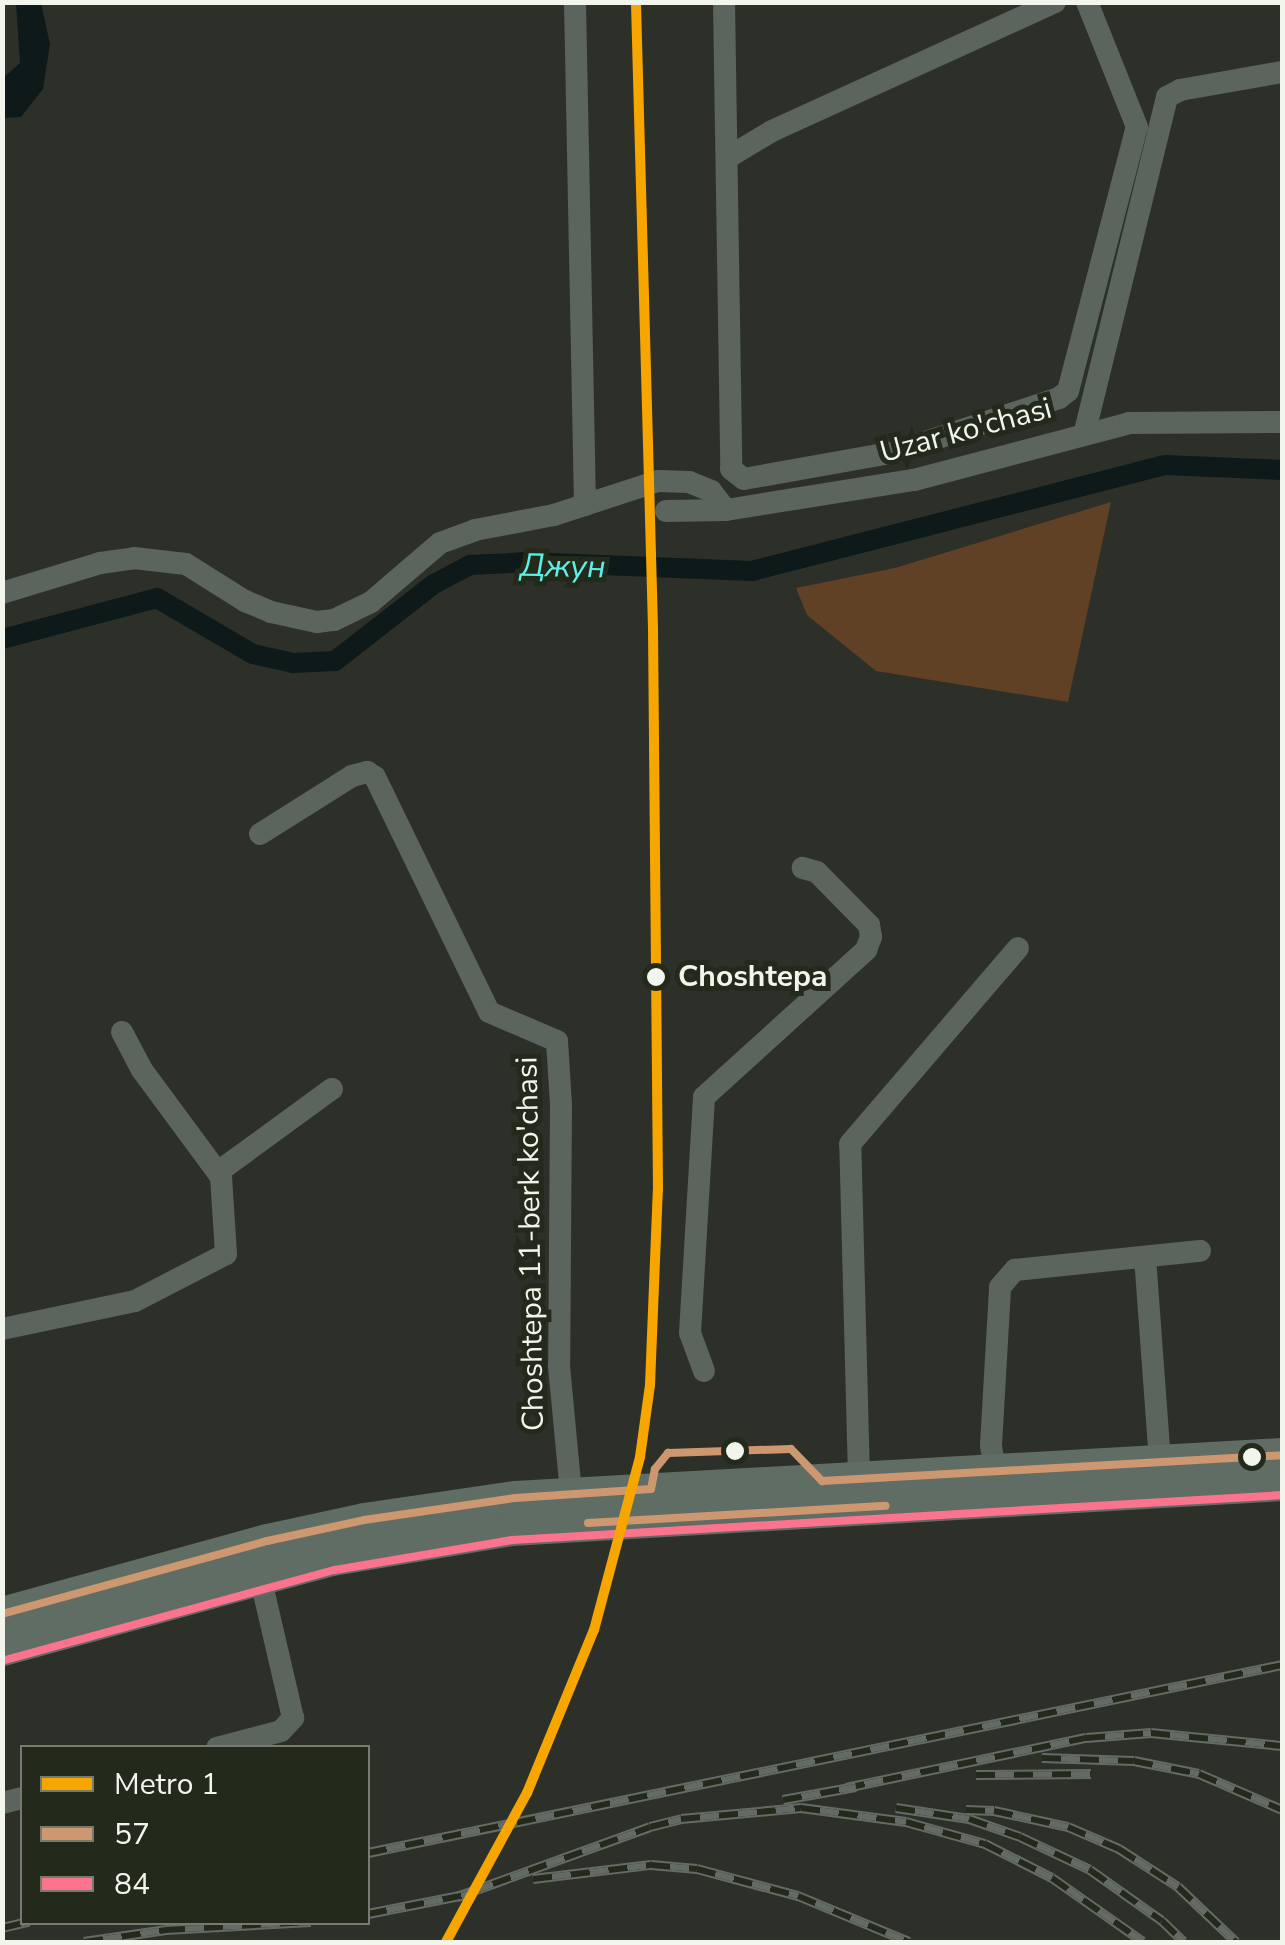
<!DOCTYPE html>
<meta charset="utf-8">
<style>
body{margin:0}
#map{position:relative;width:1285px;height:1945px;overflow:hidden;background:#2d3028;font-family:"Nunito Sans",sans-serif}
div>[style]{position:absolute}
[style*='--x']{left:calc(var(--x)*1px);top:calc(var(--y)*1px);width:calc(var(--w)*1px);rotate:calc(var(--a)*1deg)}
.green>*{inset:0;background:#614126}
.water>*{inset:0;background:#0d1a19}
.canal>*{height:20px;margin:-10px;padding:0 10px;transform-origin:10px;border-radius:10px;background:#0d1a19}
.minor>*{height:22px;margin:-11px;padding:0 11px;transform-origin:11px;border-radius:11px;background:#5b645d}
.primary>*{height:35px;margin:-17.5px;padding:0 17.5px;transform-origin:17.5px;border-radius:17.5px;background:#606d64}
.rail>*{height:10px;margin-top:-5px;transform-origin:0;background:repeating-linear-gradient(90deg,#242a1b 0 19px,#646a64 0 38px);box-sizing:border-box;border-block:2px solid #646a64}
.bus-1>*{height:8px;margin:-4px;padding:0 4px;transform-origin:4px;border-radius:4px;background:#cd976f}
.bus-2>*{height:8px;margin:-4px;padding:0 4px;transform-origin:4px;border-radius:4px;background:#fc738d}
.metro-1>*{height:10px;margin:-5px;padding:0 5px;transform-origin:5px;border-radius:5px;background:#f7a600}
.dots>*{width:28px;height:28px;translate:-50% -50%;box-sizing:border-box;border:5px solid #242a1b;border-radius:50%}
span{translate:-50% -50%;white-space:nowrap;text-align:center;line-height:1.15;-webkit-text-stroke:10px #242a1b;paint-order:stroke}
.street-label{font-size:30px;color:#f1f5eb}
.stop-label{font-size:30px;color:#f1f5eb;font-weight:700}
.left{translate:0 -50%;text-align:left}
.water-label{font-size:32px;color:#5bf1e8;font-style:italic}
.frame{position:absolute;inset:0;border:5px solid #f1f5eb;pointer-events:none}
.legend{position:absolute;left:20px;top:1745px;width:350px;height:180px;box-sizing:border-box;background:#242a1b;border:2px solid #767b6e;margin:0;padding:12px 18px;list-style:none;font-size:30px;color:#f1f5eb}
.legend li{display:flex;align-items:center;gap:20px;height:50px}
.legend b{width:50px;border:2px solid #767b6e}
</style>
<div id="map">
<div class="green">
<i style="clip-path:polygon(1111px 502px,1068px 702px,876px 671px,807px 615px,796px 588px,895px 568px)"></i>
</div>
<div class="water">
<i style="clip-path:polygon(16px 3px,41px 3px,50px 44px,43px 89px,21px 117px,3px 118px,3px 78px,20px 63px)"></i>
</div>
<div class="canal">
<i style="--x:2;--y:639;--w:160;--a:-14.8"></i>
<i style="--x:157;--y:598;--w:111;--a:30.3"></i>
<i style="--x:253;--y:654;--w:41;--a:12.7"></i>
<i style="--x:293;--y:663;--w:42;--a:-2.7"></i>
<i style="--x:335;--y:661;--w:125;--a:-37.9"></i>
<i style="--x:434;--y:584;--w:41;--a:-27.8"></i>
<i style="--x:470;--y:565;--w:57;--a:-3"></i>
<i style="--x:527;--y:562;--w:225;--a:2.3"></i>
<i style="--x:752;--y:571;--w:426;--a:-14.4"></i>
<i style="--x:1165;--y:465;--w:117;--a:2.4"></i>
</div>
<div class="minor">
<i style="--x:575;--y:2;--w:503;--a:88.86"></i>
<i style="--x:724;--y:2;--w:467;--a:89.1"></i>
<i style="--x:731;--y:469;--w:16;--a:38"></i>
<i style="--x:744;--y:479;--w:153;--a:-10.1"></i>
<i style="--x:895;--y:452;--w:173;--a:-18.2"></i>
<i style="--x:1059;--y:398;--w:11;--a:-38"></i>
<i style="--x:1068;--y:391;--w:273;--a:-75.4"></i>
<i style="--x:1137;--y:127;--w:135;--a:-111.8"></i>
<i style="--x:727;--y:158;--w:52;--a:-31"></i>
<i style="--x:772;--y:131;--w:311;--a:-24.5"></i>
<i style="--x:1085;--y:431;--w:344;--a:-76.2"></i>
<i style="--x:1167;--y:97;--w:15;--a:-28"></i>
<i style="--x:1180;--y:90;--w:104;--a:-10"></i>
<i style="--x:666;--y:511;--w:60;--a:-1"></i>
<i style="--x:726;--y:510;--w:190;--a:-9.1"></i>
<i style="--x:914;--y:480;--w:222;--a:-14.8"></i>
<i style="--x:1129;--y:423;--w:153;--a:-0.4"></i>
<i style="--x:2;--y:593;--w:102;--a:-17"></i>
<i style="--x:100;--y:563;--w:34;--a:-8"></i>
<i style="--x:134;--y:558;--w:52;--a:6.6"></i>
<i style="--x:186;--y:564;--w:70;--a:32.1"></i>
<i style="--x:245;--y:601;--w:28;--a:23"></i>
<i style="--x:271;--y:612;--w:47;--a:12.3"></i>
<i style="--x:317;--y:622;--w:17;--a:-7"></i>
<i style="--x:334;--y:620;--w:41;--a:-25.9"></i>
<i style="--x:371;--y:602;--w:91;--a:-40.5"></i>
<i style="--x:440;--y:543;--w:37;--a:-20"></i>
<i style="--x:475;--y:530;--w:80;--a:-10.8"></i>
<i style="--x:554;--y:515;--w:109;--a:-18.1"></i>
<i style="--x:658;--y:481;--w:31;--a:2"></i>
<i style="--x:689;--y:482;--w:24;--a:22"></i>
<i style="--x:711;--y:491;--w:24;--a:52"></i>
<i style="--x:260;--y:834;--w:109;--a:-32.2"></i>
<i style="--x:352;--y:776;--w:16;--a:-15"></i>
<i style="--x:367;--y:772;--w:9;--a:32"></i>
<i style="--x:375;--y:777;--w:261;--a:64.1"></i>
<i style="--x:489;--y:1012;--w:74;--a:23.1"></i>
<i style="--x:557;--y:1041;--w:63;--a:86.4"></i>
<i style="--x:561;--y:1104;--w:262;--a:90.4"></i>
<i style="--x:559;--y:1366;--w:129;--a:84.6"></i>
<i style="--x:218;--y:1172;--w:141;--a:-36.1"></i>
<i style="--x:1145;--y:1257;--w:206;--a:85.8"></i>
<i style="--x:2;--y:1329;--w:136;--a:-11.9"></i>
<i style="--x:135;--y:1301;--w:102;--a:-27.3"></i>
<i style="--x:226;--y:1254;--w:77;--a:-93.7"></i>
<i style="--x:221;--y:1177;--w:133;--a:-126.4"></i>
<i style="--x:142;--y:1070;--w:43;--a:-117.8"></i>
<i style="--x:704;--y:1371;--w:40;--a:-110.2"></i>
<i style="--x:690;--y:1333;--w:236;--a:-86.6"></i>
<i style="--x:704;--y:1097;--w:219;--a:-42.2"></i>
<i style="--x:866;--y:950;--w:14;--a:-69"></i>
<i style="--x:871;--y:937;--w:12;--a:-99"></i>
<i style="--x:869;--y:925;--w:74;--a:-134.5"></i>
<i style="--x:817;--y:872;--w:15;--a:-164"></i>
<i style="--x:995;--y:1471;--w:26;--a:-99"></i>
<i style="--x:991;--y:1445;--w:158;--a:-86.7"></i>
<i style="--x:1000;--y:1287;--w:23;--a:-49"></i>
<i style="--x:1015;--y:1270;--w:186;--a:-5.9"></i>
<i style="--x:859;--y:1478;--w:334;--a:-91.5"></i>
<i style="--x:850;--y:1144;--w:258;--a:-49.4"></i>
<i style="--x:217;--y:1748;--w:66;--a:-14.9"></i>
<i style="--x:281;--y:1731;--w:18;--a:-47"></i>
<i style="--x:293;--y:1718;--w:146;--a:-103.1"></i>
<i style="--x:2;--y:1803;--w:21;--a:-14"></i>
</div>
<div class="primary">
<i style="--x:2;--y:1614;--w:275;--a:-15.4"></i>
<i style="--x:267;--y:1541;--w:99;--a:-12.2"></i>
<i style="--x:364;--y:1520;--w:153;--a:-8.3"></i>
<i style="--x:515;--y:1498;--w:768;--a:-3.21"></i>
<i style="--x:2;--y:1648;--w:342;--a:-15.3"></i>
<i style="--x:332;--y:1558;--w:181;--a:-9.5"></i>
<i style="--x:511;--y:1528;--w:772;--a:-3.34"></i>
</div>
<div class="rail">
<i style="--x:1042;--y:1758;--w:92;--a:1.9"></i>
<i style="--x:1134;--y:1761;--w:66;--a:11.3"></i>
<i style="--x:1199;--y:1774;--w:90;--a:23.4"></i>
<i style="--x:976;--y:1775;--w:115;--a:-0.5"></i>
<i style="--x:846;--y:1788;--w:245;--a:-11.8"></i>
<i style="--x:1086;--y:1738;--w:65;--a:-4.4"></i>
<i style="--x:1151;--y:1733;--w:132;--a:5.7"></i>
<i style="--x:783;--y:1800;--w:74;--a:-10.1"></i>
<i style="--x:896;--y:1808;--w:74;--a:8.6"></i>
<i style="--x:969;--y:1819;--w:54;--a:19.4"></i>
<i style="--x:1020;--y:1837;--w:77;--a:25.2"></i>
<i style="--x:1090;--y:1870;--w:88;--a:35.3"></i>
<i style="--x:1162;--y:1921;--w:30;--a:44"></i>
<i style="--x:966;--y:1810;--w:28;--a:2"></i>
<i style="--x:994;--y:1811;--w:76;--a:12.2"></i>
<i style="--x:1068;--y:1827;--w:56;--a:23.3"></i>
<i style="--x:1119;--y:1849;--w:70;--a:32.8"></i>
<i style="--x:1178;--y:1887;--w:80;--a:43.5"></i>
<i style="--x:368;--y:1853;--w:933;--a:-11.62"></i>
<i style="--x:533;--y:1879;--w:119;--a:-6.8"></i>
<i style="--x:651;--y:1865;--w:46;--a:5"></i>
<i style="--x:697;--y:1869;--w:105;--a:15"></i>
<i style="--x:798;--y:1896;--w:120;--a:22.5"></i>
<i style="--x:457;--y:1897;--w:205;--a:-19.9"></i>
<i style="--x:650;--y:1827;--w:32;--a:-14"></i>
<i style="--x:681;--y:1819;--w:121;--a:-5.2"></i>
<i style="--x:801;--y:1808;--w:106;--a:7.6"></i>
<i style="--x:906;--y:1822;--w:82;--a:15.6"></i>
<i style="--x:985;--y:1844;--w:75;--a:26.9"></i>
<i style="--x:1052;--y:1878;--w:111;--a:35.1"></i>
<i style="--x:368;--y:1914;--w:104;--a:-11.1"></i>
<i style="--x:2;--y:1928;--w:28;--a:-13"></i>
<i style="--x:84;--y:1942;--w:83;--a:-8.3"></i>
<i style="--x:166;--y:1930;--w:145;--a:-3.2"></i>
</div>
<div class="bus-1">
<i style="--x:588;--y:1523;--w:298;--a:-3.3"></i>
<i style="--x:2;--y:1614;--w:275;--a:-15.4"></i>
<i style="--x:267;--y:1541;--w:99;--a:-12.2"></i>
<i style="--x:364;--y:1520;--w:153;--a:-8.3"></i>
<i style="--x:515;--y:1498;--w:136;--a:-3.8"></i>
<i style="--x:651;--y:1489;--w:20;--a:-79"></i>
<i style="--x:655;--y:1469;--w:21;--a:-51"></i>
<i style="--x:668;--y:1453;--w:123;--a:-1.9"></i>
<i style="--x:791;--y:1449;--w:45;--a:45.9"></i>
<i style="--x:822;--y:1481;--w:461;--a:-3.2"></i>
</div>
<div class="bus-2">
<i style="--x:5;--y:1660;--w:342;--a:-15.3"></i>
<i style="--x:335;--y:1570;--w:180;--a:-9.6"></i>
<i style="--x:512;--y:1540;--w:771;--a:-3.34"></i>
</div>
<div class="metro-1">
<i style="--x:446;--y:1942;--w:170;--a:-61.5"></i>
<i style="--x:527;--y:1793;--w:176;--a:-67.7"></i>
<i style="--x:594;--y:1630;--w:179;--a:-75.1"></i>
<i style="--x:640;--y:1457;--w:73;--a:-82.1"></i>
<i style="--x:650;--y:1385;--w:195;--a:-87.7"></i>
<i style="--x:658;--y:1190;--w:562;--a:-90.51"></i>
<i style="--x:653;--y:628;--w:626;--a:-91.56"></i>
</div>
<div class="dots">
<i style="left:656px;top:977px;background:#f1f5eb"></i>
<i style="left:735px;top:1451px;background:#f1f5eb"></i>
<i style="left:1252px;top:1457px;background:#f1f5eb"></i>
</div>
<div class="street-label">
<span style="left:966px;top:431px;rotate:-15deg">Uzar ko'chasi</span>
<span style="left:531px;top:1244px;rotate:-91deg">Choshtepa 11-berk ko'chasi</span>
</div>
<div class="stop-label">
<span class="left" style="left:678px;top:977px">Choshtepa</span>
</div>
<div class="water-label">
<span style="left:563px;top:567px;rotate:1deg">Джун</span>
</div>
<div class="frame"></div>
<ul class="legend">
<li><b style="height:12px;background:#f7a600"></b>Metro 1</li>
<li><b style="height:12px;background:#cd976f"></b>57</li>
<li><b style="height:12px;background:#fc738d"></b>84</li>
</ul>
</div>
